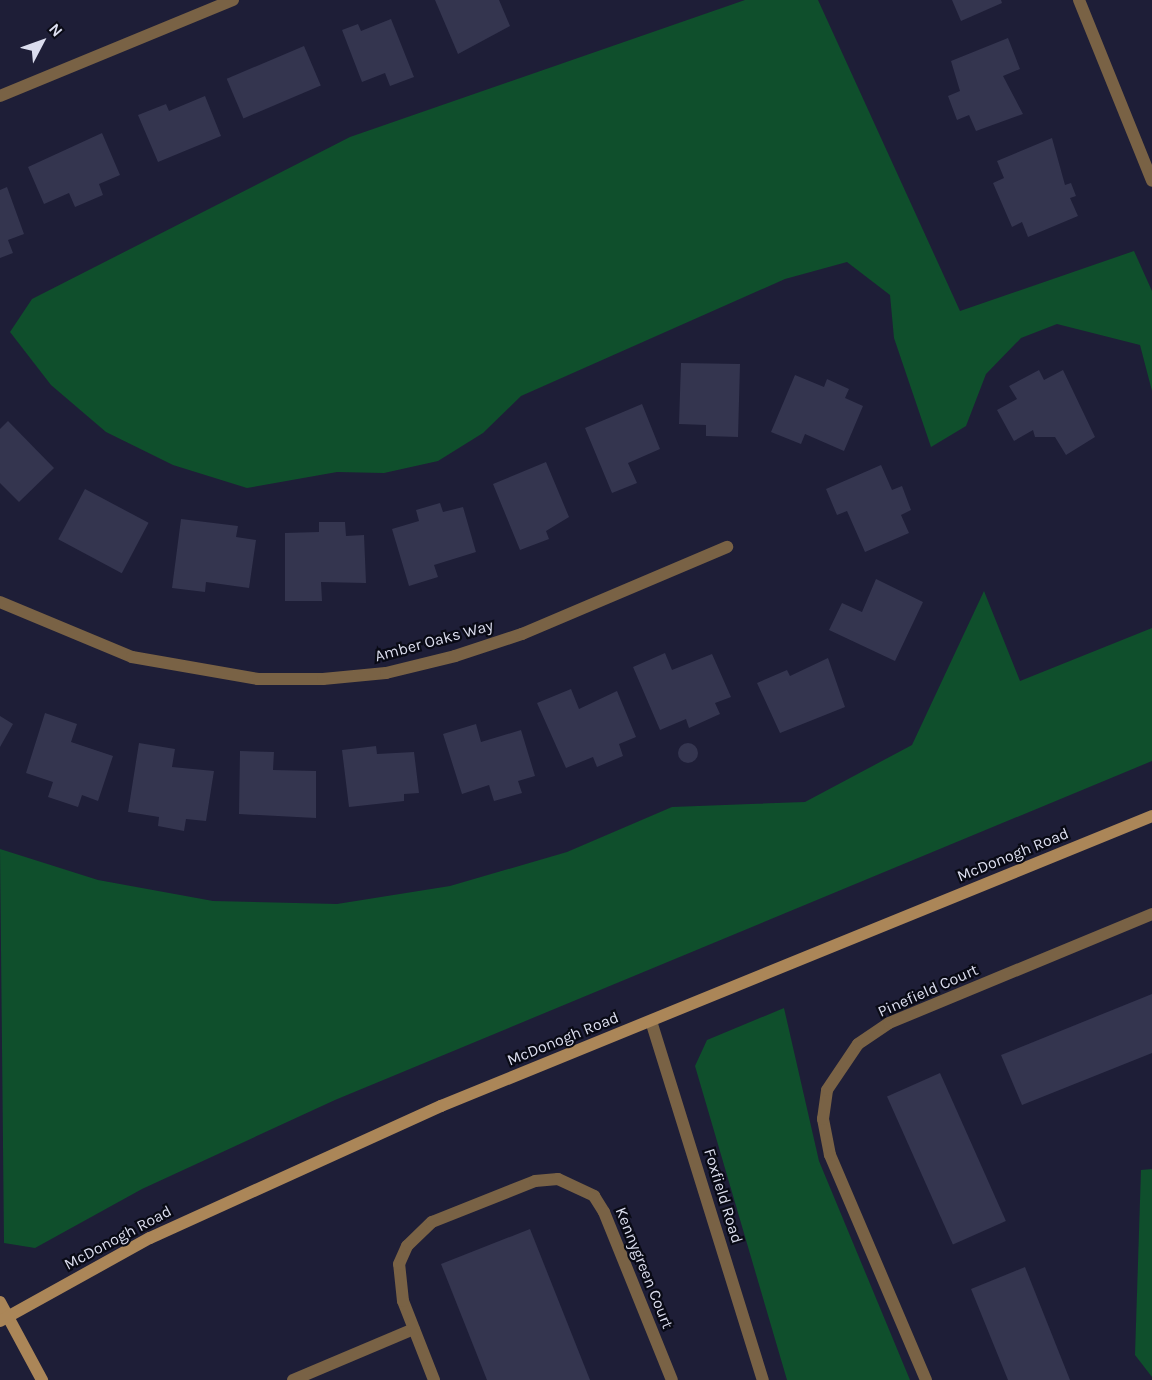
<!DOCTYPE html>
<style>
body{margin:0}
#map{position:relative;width:1152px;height:1380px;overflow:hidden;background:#1e1e37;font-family:Karla,sans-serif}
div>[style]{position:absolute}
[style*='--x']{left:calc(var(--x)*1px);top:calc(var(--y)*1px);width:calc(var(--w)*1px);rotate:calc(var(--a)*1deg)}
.green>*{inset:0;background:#0f4f2c}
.building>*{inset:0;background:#34354f;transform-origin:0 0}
.round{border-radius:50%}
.lane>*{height:12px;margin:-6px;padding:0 6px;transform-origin:6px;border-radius:6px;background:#796245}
.street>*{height:12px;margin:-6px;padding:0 6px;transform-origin:6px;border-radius:6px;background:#796245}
.secondary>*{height:12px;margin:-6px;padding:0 6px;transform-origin:6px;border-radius:6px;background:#ab8658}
span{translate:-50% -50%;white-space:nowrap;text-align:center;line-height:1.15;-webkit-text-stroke:4.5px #090a15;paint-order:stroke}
.street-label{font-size:16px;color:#dbddee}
.north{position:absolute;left:12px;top:12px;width:60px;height:60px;-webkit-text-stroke:4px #090a15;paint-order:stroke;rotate:49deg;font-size:16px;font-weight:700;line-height:24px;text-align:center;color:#dbddee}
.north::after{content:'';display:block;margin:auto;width:21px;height:27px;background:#dbddee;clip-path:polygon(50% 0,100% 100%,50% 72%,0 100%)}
</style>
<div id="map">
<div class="green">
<i style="clip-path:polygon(745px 0,818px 0,960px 311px,1134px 251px,1152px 291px,1152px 391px,1140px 345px,1057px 324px,1021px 338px,986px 374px,966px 426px,931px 447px,894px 338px,890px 295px,847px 262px,785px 279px,521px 396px,483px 433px,438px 461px,384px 473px,337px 472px,247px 488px,173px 465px,106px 432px,51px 385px,10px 332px,32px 299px,350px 137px)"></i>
<i style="clip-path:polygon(984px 591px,1020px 681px,1152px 628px,1152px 761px,335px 1100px,142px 1189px,35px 1248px,4px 1243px,0 849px,98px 880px,213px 901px,337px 904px,450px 886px,567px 852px,672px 807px,805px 802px,912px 745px)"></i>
<i style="clip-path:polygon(784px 1008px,819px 1161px,910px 1380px,787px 1380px,695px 1066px,707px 1040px)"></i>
<i style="clip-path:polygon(1152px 1169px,1152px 1377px,1135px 1355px,1141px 1170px)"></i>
</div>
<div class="building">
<i style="clip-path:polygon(435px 0,499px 0,510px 26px,458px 54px)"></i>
<i style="clip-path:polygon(952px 0,1001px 0,1002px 3px,961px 21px)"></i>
<i style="clip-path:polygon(391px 19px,414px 77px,390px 86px,385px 73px,362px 82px,342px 30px,358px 24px,361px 31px)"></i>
<i style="clip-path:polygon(1008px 38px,1020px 69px,1003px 76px,1023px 114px,976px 131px,969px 115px,957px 120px,948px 96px,960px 91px,951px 61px)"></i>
<i style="left:304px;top:46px;width:43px;height:84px;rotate:67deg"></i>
<i style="clip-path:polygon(205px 96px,221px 136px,158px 162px,138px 115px,166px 104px,169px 111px)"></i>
<i style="clip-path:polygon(102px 133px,120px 175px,99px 184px,103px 195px,75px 207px,69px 193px,44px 204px,28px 167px)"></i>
<i style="clip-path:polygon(1052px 138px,1065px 185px,1071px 183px,1076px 196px,1070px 198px,1078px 216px,1028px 237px,1022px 222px,1012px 227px,993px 183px,1004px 178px,997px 161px)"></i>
<i style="clip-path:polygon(7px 187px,24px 234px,8px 240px,13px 253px,0 258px,0 190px)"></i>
<i style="clip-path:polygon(681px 363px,740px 364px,738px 437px,706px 436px,706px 425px,679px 424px)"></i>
<i style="clip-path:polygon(1039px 370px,1044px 380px,1063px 370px,1095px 437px,1066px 455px,1055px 437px,1035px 437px,1033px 430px,1014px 441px,997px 410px,1017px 399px,1009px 386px)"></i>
<i style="clip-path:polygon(795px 375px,824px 387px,827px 379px,849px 389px,845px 398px,863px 406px,844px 451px,805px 434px,801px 444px,771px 432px)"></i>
<i style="clip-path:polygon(642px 404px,660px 449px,628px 463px,637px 483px,612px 493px,585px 428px)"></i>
<i style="clip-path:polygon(8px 421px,54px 468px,19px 502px,0 483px,0 429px)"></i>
<i style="clip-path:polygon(546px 462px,569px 517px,546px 531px,549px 539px,520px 550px,493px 484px)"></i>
<i style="clip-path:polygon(881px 465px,892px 490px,902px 486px,911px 510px,901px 515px,909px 533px,865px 552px,847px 511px,837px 515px,826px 489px)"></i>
<i style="left:85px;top:489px;width:72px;height:57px;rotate:28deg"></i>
<i style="clip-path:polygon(440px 503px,443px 512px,463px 507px,476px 552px,434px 565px,438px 577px,409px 586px,392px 529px,419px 521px,416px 510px)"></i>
<i style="clip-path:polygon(181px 519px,238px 526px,236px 537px,256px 540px,249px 588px,206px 582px,205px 592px,172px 588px)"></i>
<i style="clip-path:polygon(319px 522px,345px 522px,346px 536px,364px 535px,366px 583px,321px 582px,322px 601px,285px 601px,285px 533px,319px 532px)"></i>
<i style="clip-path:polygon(876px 579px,923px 602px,895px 661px,829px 630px,842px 603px,862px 612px)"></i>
<i style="clip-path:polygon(665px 653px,672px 670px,712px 654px,731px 697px,715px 703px,720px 714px,689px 728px,686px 719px,660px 730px,633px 667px)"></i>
<i style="clip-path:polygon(828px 658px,845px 707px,780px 733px,757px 683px,787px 670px,790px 676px)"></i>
<i style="clip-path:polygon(571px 689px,579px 709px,617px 691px,636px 737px,619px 744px,623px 756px,597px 767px,593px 757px,566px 768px,537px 703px)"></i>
<i style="clip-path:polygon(45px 713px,77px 724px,71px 742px,113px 756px,98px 801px,82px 795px,78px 807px,48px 797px,53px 782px,26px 773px)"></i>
<i style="clip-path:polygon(0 716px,13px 724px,0 747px)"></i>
<i style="clip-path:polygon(476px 724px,481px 742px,521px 730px,535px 776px,518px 781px,522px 793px,494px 801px,489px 785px,462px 794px,443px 734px)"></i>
<i style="clip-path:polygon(139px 743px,175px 749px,172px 767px,214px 771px,206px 821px,186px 819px,184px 831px,158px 826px,159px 817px,128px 812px)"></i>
<i class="round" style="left:678px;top:743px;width:20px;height:20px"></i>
<i style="clip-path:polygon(376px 746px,377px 754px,414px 752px,419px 793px,404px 794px,404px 801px,349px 807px,342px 750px)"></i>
<i style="clip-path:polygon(240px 751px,274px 752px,273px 770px,316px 771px,316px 818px,239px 814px)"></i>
<i style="clip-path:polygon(1152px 994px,1152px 1053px,1022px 1105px,1001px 1055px)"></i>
<i style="left:940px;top:1073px;width:162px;height:58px;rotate:66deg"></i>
<i style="clip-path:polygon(530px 1229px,590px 1380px,487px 1380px,441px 1264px)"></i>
<i style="clip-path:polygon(1025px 1267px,1070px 1380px,1008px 1380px,971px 1289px)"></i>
</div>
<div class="lane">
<i style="--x:293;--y:1380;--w:131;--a:-22.9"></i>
</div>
<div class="street">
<i style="--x:1079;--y:0;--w:195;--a:68"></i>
<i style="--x:0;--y:96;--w:252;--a:-22.4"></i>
<i style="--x:0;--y:602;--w:143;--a:22.6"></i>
<i style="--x:132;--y:657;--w:128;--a:9.9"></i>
<i style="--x:258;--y:679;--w:65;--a:0"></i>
<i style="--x:323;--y:679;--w:63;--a:-5.4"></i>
<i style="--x:386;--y:673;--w:71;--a:-13.8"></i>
<i style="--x:455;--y:656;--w:71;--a:-18.2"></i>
<i style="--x:522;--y:634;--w:223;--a:-23"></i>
<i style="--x:651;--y:1021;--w:376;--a:72.7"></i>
<i style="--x:434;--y:1380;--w:85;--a:-111.4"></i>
<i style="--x:403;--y:1301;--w:37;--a:-96"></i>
<i style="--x:399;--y:1264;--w:20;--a:-66"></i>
<i style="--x:407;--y:1246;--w:35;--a:-44"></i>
<i style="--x:432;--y:1222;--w:111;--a:-21.7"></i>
<i style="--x:535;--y:1181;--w:23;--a:-5"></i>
<i style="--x:558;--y:1179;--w:40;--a:25"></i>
<i style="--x:594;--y:1196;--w:19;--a:58"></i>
<i style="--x:604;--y:1212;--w:181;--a:68"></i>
<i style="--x:926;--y:1380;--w:245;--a:-113.1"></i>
<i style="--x:830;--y:1155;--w:37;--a:-101"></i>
<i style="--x:823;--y:1119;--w:29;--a:-82"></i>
<i style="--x:827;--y:1090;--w:55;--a:-56"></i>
<i style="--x:858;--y:1044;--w:37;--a:-34"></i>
<i style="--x:889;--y:1023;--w:285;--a:-22.5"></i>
</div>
<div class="secondary">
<i style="--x:0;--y:1302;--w:89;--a:61.7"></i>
<i style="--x:0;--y:1321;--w:171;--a:-29"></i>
<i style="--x:150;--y:1238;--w:320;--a:-24.4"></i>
<i style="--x:441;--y:1106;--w:768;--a:-22.19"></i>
</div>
<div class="street-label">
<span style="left:434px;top:641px;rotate:-15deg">Amber Oaks Way</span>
<span style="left:1013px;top:855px;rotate:-22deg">McDonogh Road</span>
<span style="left:928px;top:991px;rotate:-24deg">Pinefield Court</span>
<span style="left:563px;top:1039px;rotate:-22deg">McDonogh Road</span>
<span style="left:723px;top:1196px;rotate:73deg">Foxfield Road</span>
<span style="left:118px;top:1238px;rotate:-28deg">McDonogh Road</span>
<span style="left:644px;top:1268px;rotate:68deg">Kennygreen Court</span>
</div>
<div class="north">N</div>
</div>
